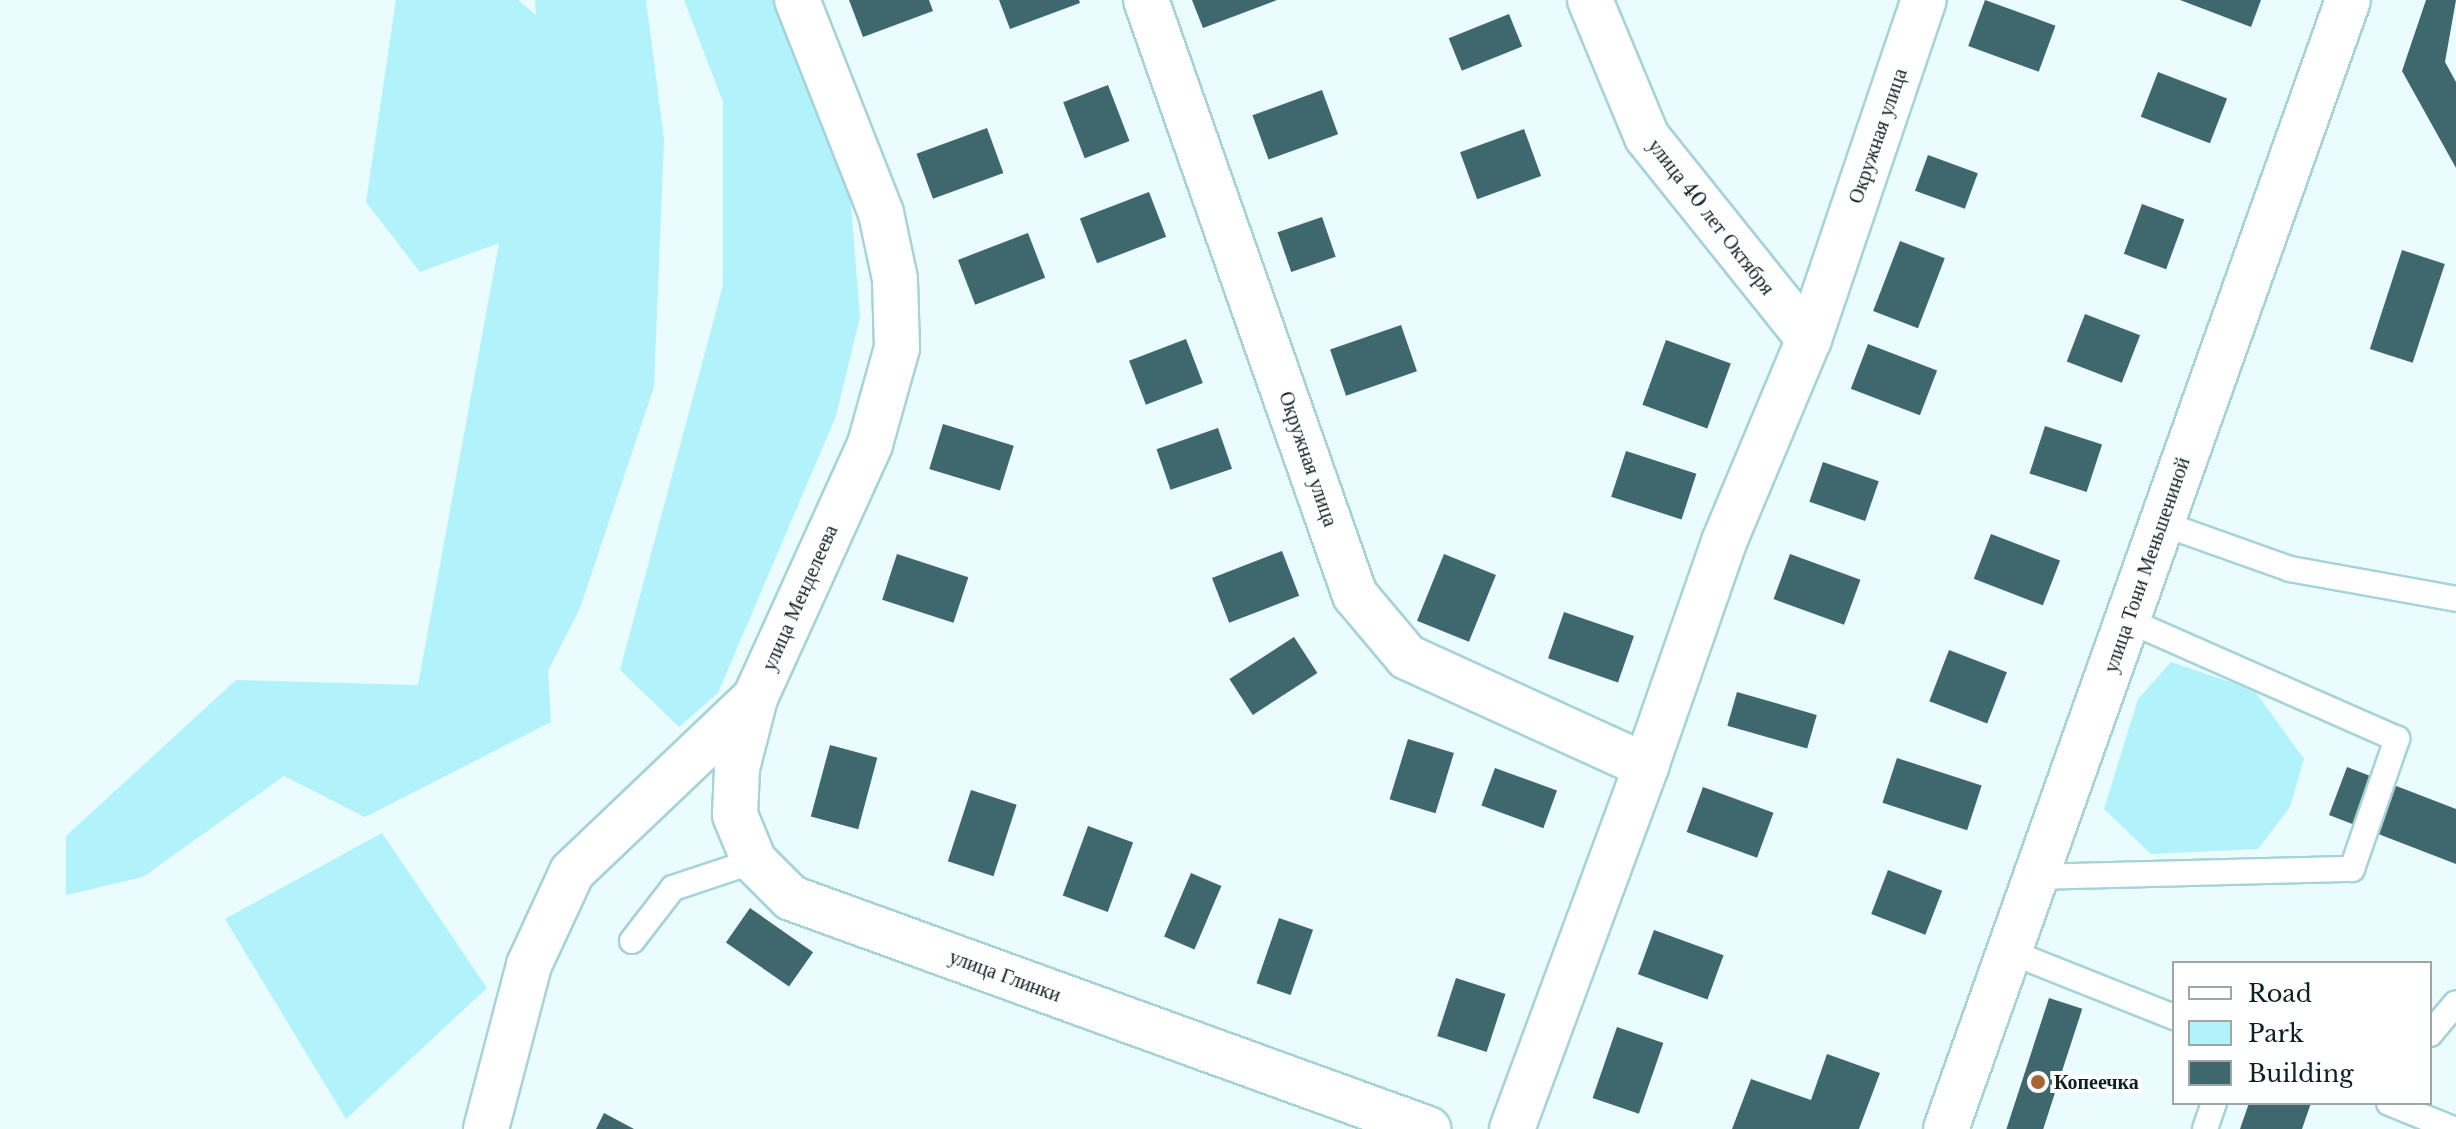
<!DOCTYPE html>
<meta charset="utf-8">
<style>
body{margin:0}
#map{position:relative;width:2456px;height:1129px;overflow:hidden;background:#eafcfe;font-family:"Libre Baskerville",serif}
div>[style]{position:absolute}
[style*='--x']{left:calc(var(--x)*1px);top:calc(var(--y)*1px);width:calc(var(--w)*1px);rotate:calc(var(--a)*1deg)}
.green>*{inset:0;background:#b1f2fb}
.building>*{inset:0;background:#3e686d;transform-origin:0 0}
.roads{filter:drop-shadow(2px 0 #a6d3d9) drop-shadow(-2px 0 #a6d3d9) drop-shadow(0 2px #a6d3d9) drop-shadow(0 -2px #a6d3d9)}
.service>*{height:24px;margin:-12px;padding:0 12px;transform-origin:12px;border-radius:12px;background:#fff}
.minor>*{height:44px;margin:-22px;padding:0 22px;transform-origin:22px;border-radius:22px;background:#fff}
.tertiary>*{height:44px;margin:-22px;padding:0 22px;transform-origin:22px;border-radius:22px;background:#fff}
.dots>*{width:22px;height:22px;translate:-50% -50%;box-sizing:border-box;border:4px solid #fff;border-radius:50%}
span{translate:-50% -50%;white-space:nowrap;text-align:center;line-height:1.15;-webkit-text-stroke:8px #fff;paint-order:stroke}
.street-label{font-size:20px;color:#0e2022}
.poi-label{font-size:20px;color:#0e2022;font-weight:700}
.left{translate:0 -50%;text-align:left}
.legend{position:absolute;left:2172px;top:961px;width:260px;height:144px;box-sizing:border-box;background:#fff;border:2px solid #9fa6a7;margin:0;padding:10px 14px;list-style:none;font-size:24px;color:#0e2022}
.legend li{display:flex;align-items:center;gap:16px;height:40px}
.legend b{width:40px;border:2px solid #9fa6a7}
</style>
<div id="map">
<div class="green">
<i style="clip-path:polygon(396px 0,518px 0,536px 15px,535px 0,646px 0,664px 139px,654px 387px,580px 608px,548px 671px,551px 722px,365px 817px,284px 776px,143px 877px,66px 895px,66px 836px,236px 680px,418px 685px,499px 243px,420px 272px,366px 202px)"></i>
<i style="clip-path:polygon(684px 0,773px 0,850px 193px,860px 317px,836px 416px,718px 693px,679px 727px,620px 670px,723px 285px,723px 102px)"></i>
<i style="clip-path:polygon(2171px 662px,2254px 690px,2304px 759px,2290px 807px,2258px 849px,2151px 854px,2104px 809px,2138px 699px)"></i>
<i style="clip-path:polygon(382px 833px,487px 988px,346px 1119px,225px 919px)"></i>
</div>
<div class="building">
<i style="clip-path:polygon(849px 0,929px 0,933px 11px,863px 37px)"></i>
<i style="clip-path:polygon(999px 0,1079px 0,1080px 3px,1010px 29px)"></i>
<i style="clip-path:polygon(1192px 0,1277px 0,1203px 28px)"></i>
<i style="left:1985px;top:0;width:75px;height:49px;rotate:20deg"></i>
<i style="clip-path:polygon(2180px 0,2261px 0,2251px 27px)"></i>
<i style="clip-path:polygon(2426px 0,2456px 0,2445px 62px,2456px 82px,2456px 168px,2402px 71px)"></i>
<i style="left:1509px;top:14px;width:35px;height:65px;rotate:68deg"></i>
<i style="left:2158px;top:72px;width:74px;height:48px;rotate:21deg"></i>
<i style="left:1108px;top:85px;width:60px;height:48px;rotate:69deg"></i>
<i style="left:1322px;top:90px;width:47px;height:74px;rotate:70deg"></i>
<i style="left:987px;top:128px;width:48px;height:75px;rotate:70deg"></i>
<i style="left:1524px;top:129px;width:50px;height:68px;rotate:70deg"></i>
<i style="left:1928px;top:155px;width:53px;height:38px;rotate:20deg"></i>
<i style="left:1149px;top:192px;width:48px;height:74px;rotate:69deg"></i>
<i style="left:2142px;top:204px;width:45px;height:53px;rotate:20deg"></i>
<i style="left:1322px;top:217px;width:42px;height:47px;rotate:71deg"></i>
<i style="left:1028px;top:233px;width:48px;height:75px;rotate:69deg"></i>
<i style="left:1900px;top:241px;width:48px;height:75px;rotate:21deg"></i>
<i style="left:2402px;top:250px;width:45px;height:104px;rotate:18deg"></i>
<i style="left:2085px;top:314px;width:59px;height:51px;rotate:21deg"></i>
<i style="left:1401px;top:325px;width:49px;height:75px;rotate:71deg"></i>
<i style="left:1186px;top:339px;width:47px;height:61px;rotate:69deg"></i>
<i style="left:1666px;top:340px;width:69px;height:69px;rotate:20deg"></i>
<i style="left:1868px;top:344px;width:74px;height:48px;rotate:21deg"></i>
<i style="left:943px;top:424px;width:74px;height:47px;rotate:17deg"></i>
<i style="left:2045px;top:426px;width:60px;height:50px;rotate:18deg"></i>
<i style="left:1218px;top:428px;width:43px;height:65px;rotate:71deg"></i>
<i style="left:1626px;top:451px;width:74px;height:48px;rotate:18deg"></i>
<i style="left:1823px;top:462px;width:59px;height:42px;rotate:19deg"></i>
<i style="left:1991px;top:534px;width:74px;height:48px;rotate:21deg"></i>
<i style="left:1282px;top:551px;width:48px;height:75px;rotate:69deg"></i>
<i style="left:897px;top:554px;width:75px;height:48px;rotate:18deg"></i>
<i style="left:1444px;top:554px;width:56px;height:72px;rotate:22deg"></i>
<i style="left:1790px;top:554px;width:75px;height:48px;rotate:20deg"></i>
<i style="left:1564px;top:612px;width:74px;height:49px;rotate:19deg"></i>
<i style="left:1294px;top:637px;width:43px;height:77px;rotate:57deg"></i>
<i style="left:1949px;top:650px;width:62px;height:55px;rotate:21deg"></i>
<i style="left:1737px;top:692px;width:83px;height:35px;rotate:16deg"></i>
<i style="left:1408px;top:739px;width:48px;height:63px;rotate:17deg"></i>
<i style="left:830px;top:745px;width:49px;height:74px;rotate:15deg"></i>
<i style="left:1897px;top:758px;width:89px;height:47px;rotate:18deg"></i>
<i style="clip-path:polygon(2347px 767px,2456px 809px,2456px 864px,2329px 815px)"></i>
<i style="left:1495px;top:768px;width:66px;height:40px;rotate:20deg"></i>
<i style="left:1703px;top:787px;width:75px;height:48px;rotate:20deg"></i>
<i style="left:971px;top:790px;width:48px;height:75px;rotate:18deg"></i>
<i style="left:1088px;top:826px;width:48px;height:74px;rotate:20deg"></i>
<i style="left:1888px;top:870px;width:58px;height:47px;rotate:21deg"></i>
<i style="left:1191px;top:873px;width:33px;height:69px;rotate:23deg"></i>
<i style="left:750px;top:908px;width:77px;height:42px;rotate:35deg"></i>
<i style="left:1279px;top:918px;width:36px;height:69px;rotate:19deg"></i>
<i style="left:1654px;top:930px;width:74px;height:47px;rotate:20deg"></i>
<i style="left:1456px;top:978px;width:52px;height:61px;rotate:18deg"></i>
<i style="left:2049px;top:998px;width:35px;height:139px;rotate:18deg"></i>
<i style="left:1617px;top:1027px;width:49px;height:75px;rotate:19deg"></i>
<i style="clip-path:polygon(1827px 1054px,1880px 1073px,1859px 1129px,1732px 1129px,1751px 1079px,1811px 1100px)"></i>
<i style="clip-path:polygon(2249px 1103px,2311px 1103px,2302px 1129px,2240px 1129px)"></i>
<i style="clip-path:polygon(604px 1113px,634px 1129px,596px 1129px)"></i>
</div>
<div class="roads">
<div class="service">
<i style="--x:2161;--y:523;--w:137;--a:19.6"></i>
<i style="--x:2290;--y:569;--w:169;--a:10.2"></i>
<i style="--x:2036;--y:877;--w:316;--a:-1.5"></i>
<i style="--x:2352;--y:869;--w:138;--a:-70.9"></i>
<i style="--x:2397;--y:739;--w:295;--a:-156.2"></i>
<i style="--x:632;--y:941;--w:67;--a:-52.3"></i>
<i style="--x:673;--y:888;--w:85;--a:-18.4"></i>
<i style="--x:2008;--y:951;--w:179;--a:21.7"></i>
<i style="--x:2430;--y:1034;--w:40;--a:-50"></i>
<i style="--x:2389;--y:1103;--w:69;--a:22.1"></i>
<i style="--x:2205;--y:1129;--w:28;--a:-71"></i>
</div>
<div class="minor">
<i style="--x:1146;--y:0;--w:631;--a:70.65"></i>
<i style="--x:1355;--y:595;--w:81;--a:50"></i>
<i style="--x:1407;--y:657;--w:263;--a:24.5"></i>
<i style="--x:1646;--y:766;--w:237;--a:-70.8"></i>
<i style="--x:1724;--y:542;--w:220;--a:-67.3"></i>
<i style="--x:1809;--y:339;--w:358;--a:-71.3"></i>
<i style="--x:1590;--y:0;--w:148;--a:67.4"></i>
<i style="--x:1647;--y:137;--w:259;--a:51.3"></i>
<i style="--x:755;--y:698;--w:72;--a:104.4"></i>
<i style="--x:737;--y:768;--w:47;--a:92.4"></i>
<i style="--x:735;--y:815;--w:50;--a:67.6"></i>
<i style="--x:754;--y:861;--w:52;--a:45"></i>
<i style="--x:791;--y:898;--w:678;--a:19.93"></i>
<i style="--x:486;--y:1129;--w:170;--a:-75.3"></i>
<i style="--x:529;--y:965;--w:102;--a:-65.2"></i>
<i style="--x:572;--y:872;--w:253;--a:-43.6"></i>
<i style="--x:755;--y:698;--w:279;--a:-65.6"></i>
<i style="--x:870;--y:444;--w:100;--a:-74.3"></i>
<i style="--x:897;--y:348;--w:69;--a:-91.7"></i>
<i style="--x:895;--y:279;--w:67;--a:-102"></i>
<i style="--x:881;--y:213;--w:229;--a:-111.5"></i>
<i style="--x:1512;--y:1129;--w:387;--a:-69.7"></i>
</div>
<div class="tertiary">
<i style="--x:1946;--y:1129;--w:1198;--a:-70.4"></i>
</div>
</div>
<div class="dots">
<i style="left:2038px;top:1082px;background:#a86732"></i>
</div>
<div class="street-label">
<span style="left:1878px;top:136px;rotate:-71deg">Окружная улица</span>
<span style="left:1711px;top:217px;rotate:52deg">улица 40 лет Октября</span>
<span style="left:1308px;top:459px;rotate:71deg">Окружная улица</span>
<span style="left:2147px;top:565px;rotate:-71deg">улица Тони Меньшениной</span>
<span style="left:800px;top:598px;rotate:-66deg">улица Менделеева</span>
<span style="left:1005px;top:976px;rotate:20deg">улица Глинки</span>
</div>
<div class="poi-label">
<span class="left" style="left:2054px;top:1082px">Копеечка</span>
</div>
<ul class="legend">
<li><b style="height:10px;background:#fff"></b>Road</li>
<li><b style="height:22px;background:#b1f2fb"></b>Park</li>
<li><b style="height:22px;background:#3e686d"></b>Building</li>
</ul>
</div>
